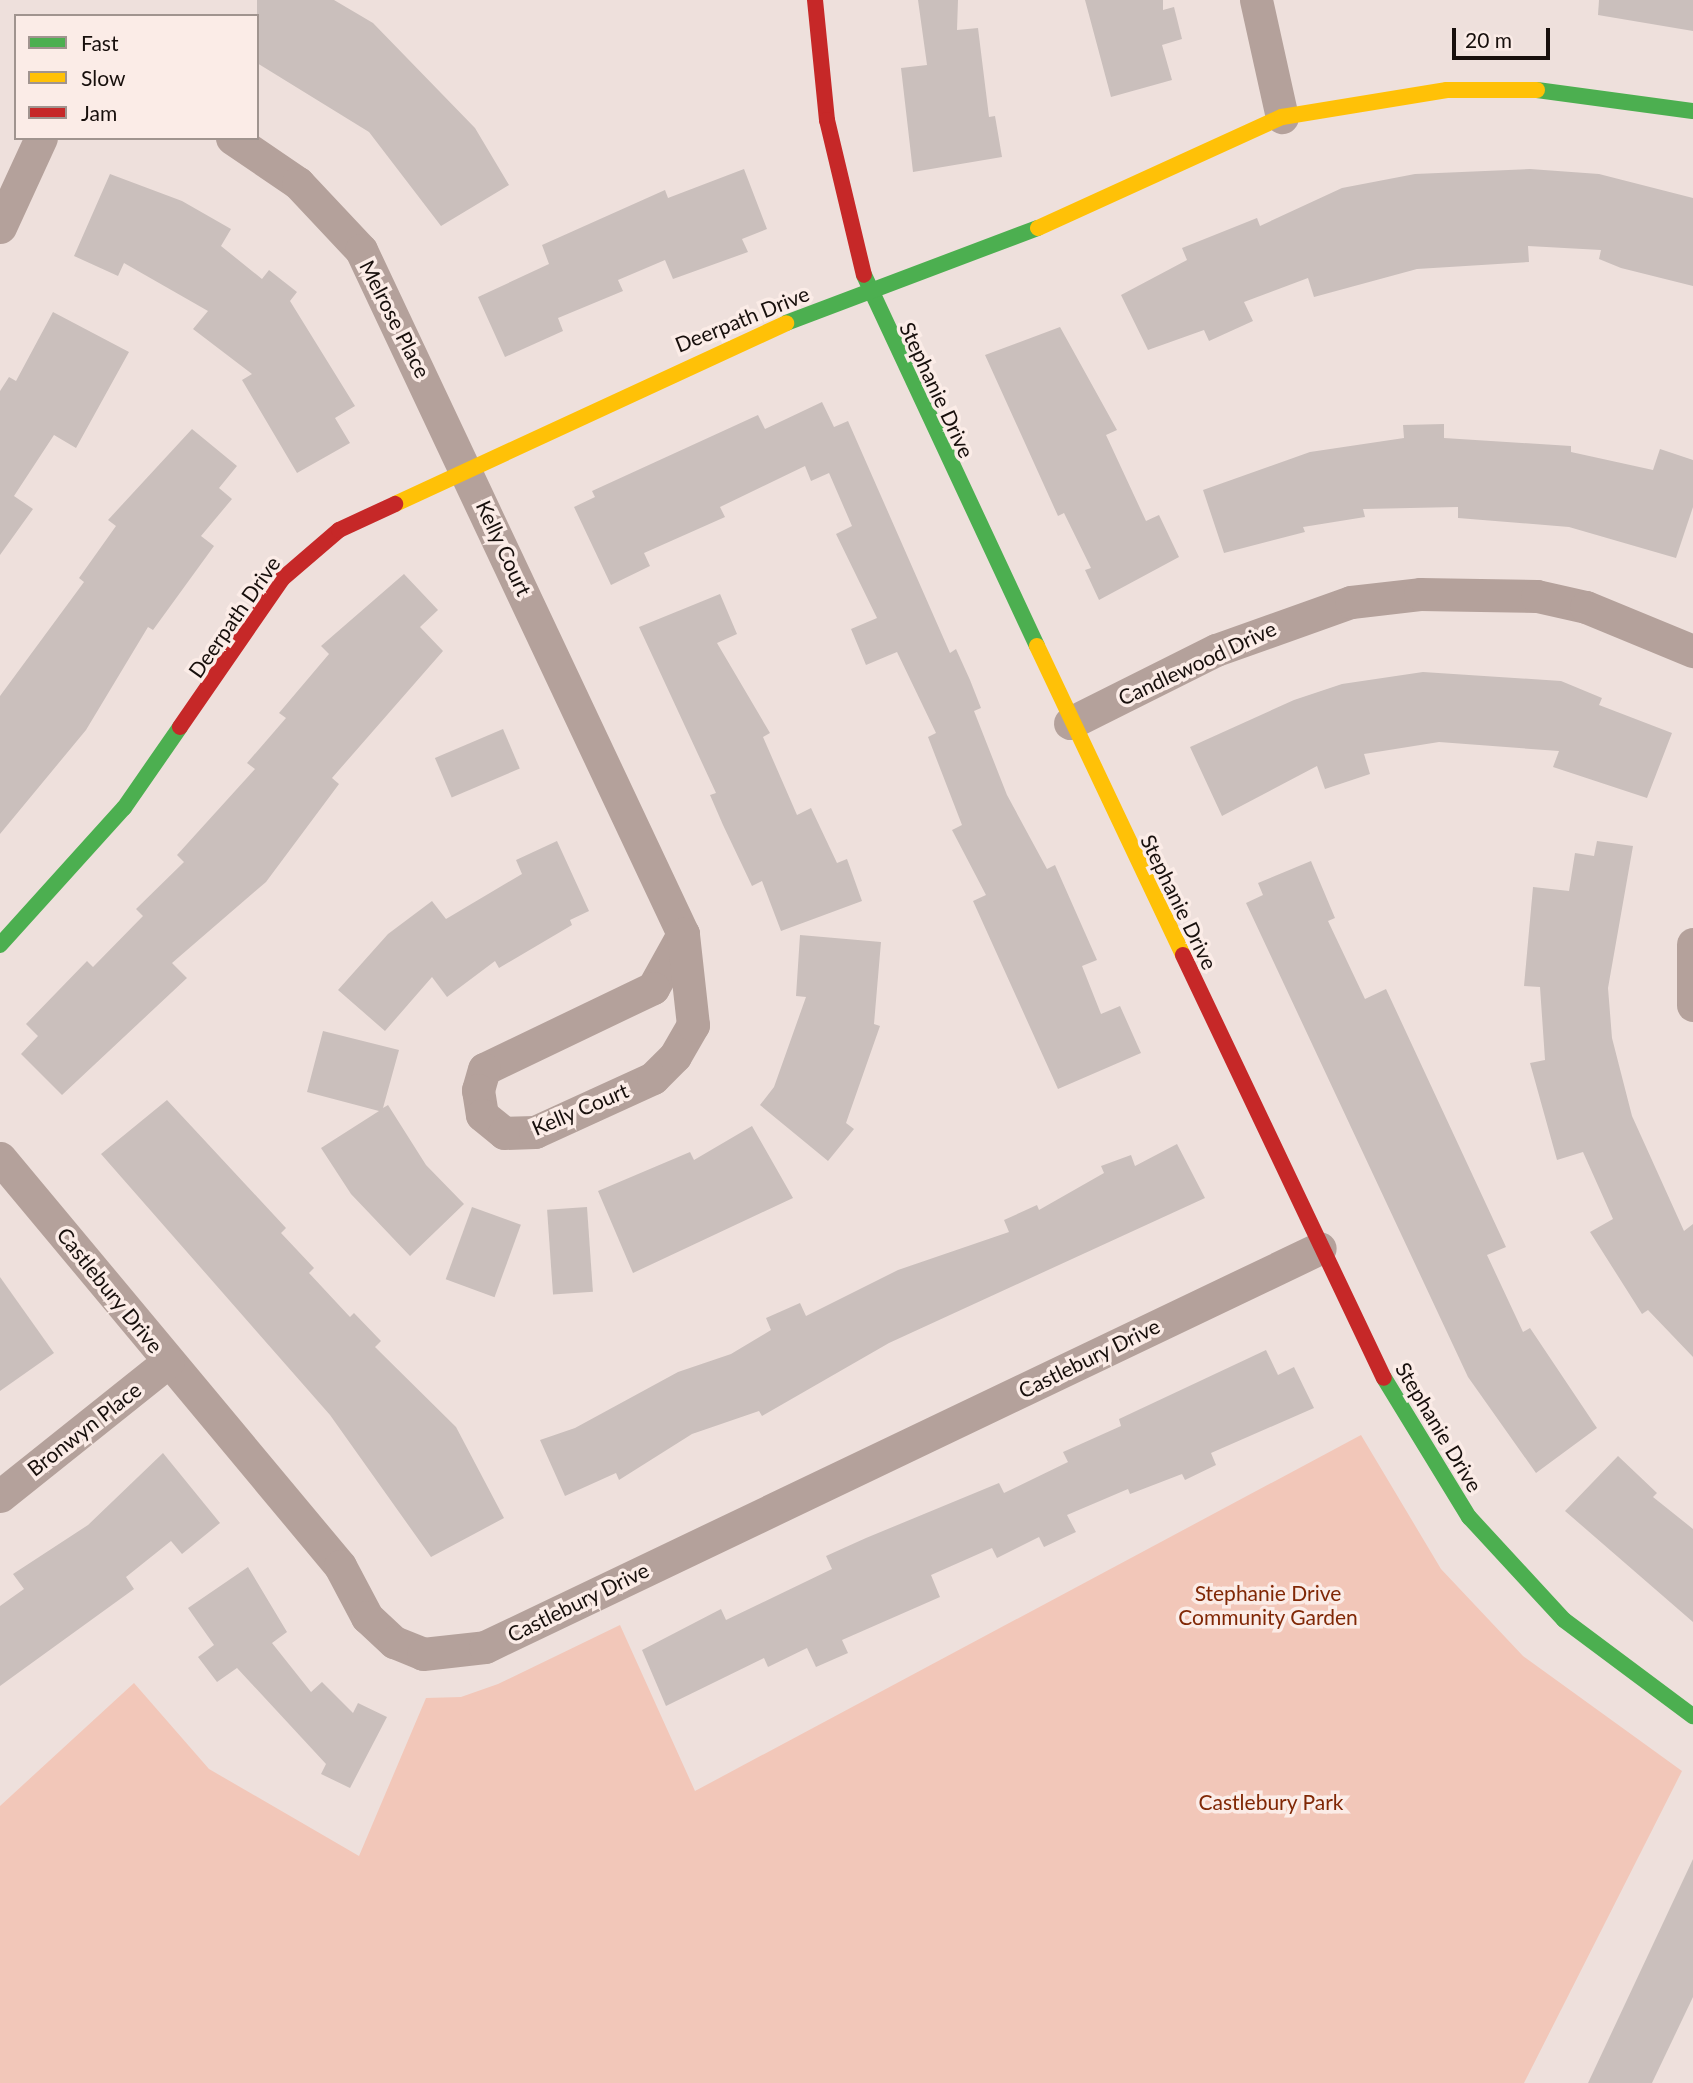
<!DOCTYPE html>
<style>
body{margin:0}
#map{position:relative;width:1693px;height:2083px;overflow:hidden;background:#eee0dc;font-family:Lato,sans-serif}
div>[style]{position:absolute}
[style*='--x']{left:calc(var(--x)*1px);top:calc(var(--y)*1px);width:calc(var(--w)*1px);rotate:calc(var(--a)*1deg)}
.green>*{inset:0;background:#f2c7b9}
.building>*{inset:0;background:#cabfbc;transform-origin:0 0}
.street>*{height:33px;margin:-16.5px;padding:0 16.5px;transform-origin:16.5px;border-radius:16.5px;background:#b4a19b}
.fast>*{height:16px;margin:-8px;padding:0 8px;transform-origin:8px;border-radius:8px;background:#4caf50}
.slow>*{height:16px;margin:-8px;padding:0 8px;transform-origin:8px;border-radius:8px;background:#ffc107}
.jam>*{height:16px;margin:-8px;padding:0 8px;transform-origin:8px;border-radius:8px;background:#c62828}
span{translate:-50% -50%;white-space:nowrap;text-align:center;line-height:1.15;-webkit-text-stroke:7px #fbece7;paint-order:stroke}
.street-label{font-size:21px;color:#170f0c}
.park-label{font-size:21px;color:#802705}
.legend{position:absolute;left:14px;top:14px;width:245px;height:126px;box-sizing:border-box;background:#fbece7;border:2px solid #a0948f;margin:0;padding:9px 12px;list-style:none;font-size:21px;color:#170f0c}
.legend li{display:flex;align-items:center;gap:14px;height:35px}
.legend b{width:35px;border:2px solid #a0948f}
.scale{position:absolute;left:1452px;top:28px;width:98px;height:32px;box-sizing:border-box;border:4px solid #170f0c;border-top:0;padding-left:9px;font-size:21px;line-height:24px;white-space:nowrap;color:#170f0c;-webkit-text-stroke:5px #fbece7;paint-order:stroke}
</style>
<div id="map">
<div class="green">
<i style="clip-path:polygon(1361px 1435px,1441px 1569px,1523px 1656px,1682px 1771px,1524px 2083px,0 2083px,0 1806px,134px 1683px,209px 1769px,359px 1856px,426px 1698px,461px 1697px,498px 1684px,620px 1625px,695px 1791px)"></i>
</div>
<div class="building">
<i style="clip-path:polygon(257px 0,334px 0,373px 23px,475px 128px,509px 185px,441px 226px,369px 132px,257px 63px)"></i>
<i style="clip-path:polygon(918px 0,958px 0,957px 30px,978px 28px,989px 117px,995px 116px,1002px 157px,913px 172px,901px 68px,927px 65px)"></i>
<i style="clip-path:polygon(1085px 0,1163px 0,1163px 10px,1174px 7px,1182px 39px,1162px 45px,1172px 80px,1111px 97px)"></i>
<i style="clip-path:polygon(1599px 0,1693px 0,1693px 31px,1598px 15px)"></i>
<i style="clip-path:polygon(744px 169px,767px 229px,742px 239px,748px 252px,673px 279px,665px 260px,618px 280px,623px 291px,558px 318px,563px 331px,505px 357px,478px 297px,549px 264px,542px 245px,665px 190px,668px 198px)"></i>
<i style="clip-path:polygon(1530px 169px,1599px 174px,1693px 198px,1693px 286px,1621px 268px,1599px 259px,1601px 250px,1528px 246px,1529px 262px,1417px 269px,1314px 297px,1308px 278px,1244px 302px,1253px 321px,1209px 341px,1204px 330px,1148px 350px,1121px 295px,1187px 260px,1182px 248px,1257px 218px,1260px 226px,1342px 188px,1415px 174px)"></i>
<i style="clip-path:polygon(110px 174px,182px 201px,231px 229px,221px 246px,262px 279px,269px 270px,297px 292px,290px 301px,355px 406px,335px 418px,350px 443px,297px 473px,242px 380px,252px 374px,193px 329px,208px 311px,124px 263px,118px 276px,74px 256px)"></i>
<i style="clip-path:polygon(53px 312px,129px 352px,76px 448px,54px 435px,14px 496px,33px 509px,0 555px,0 391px,9px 377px,16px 381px)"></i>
<i style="clip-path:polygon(1060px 327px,1117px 430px,1106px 435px,1146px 521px,1159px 515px,1179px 557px,1099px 600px,1085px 570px,1091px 568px,1064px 513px,1058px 516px,985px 355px)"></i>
<i style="clip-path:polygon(822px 402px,834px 427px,848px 421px,950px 653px,956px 649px,970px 680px,981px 708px,974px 711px,1007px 795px,1047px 869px,1055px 865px,1097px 960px,1082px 966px,1101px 1014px,1120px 1006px,1141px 1053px,1058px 1089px,973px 901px,986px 895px,952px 830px,962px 825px,928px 737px,936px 733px,897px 652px,866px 665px,851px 629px,877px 618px,836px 534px,852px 526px,829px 473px,811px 481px,805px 466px,720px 507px,725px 517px,644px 553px,650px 566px,611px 585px,574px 507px,595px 497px,592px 491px,758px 415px,765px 429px)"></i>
<i style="clip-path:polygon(1444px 424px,1444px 438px,1571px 446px,1571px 452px,1653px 470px,1660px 449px,1693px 460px,1693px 507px,1676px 558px,1569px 527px,1458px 518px,1458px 507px,1363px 509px,1365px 517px,1303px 527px,1305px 532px,1224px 553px,1203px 490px,1310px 452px,1404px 438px,1403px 425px)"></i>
<i style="clip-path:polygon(192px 429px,237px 466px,219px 488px,232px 499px,201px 536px,214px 546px,153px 630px,148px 627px,86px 730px,0 834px,0 696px,84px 582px,79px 578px,116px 526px,108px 520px)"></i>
<i style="clip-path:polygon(404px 574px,438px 610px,420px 627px,443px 651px,332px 778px,339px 784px,266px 882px,172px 963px,187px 978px,62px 1095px,21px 1054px,38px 1036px,26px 1024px,87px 961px,93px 967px,143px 916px,136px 909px,184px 862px,177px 855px,255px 769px,247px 763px,286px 718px,279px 713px,329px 654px,321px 646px)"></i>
<i style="clip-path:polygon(720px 594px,737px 634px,717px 643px,770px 733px,763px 737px,797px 815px,811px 808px,837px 863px,847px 859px,862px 901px,781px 931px,762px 881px,752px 886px,723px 825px,710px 795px,716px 793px,639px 627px)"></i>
<i style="clip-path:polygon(1423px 672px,1561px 681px,1602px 698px,1599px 705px,1672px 733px,1647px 798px,1553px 767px,1559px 751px,1439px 742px,1364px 754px,1370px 774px,1325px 789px,1317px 766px,1222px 816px,1190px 747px,1294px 700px,1342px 684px)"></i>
<i style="left:503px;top:729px;width:43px;height:74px;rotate:67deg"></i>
<i style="clip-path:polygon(557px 841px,589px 911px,570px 920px,572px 925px,499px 968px,495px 961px,447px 997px,432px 977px,385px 1031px,338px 990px,388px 934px,432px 901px,446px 919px,522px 874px,516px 860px)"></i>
<i style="clip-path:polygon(1597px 841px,1633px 846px,1608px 988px,1612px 1038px,1632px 1116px,1684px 1231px,1693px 1224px,1693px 1357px,1648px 1310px,1642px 1314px,1590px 1232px,1613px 1219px,1583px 1152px,1557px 1160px,1530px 1063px,1545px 1060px,1540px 987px,1524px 986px,1533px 887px,1569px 891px,1575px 853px,1594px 856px)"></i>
<i style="clip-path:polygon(1311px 861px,1335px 918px,1328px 921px,1365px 999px,1386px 989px,1506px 1247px,1487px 1255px,1523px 1332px,1530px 1328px,1597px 1428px,1536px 1473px,1468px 1377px,1246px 903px,1263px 895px,1258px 883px)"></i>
<i style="clip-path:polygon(800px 935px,881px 942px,874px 1024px,880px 1026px,846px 1123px,854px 1129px,828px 1161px,760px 1105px,774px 1087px,806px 997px,796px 996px)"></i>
<i style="clip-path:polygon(323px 1031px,399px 1050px,383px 1108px,388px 1105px,426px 1165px,464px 1204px,410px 1256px,351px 1194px,321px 1148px,379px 1111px,307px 1092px)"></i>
<i style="clip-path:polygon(167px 1100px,286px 1228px,281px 1233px,314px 1268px,309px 1273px,350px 1317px,354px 1313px,381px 1341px,375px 1347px,456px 1427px,504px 1518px,431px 1557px,330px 1415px,101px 1154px)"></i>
<i style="clip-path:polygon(752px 1126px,793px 1198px,633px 1273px,598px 1191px,690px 1152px,694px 1160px)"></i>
<i style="clip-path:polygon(1177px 1144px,1205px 1198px,889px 1343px,762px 1416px,759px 1411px,692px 1434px,619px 1480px,616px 1473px,565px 1496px,540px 1440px,575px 1428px,678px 1372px,731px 1354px,771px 1330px,766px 1318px,800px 1303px,806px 1316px,898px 1270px,1009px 1232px,1004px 1220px,1037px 1205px,1039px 1210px,1104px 1173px,1101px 1166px,1131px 1155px,1135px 1166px)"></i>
<i style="left:472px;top:1207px;width:52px;height:77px;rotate:20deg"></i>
<i style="left:587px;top:1207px;width:85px;height:40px;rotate:86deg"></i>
<i style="clip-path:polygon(0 1277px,54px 1353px,0 1391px)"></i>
<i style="clip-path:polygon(1266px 1350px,1278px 1375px,1294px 1367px,1314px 1408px,1211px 1453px,1216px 1465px,1185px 1480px,1182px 1474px,1130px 1494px,1128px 1489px,1067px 1515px,1076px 1532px,1044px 1547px,1039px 1537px,997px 1558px,992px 1548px,931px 1575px,940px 1597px,842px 1640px,848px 1653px,816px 1667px,807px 1648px,768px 1667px,764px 1658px,666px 1706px,642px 1650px,721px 1609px,726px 1620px,832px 1569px,826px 1556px,866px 1538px,999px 1483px,1004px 1493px,1068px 1462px,1063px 1452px,1121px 1426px,1119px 1419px)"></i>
<i style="clip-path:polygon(163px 1453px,220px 1523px,182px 1554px,171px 1541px,126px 1577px,134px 1589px,0 1686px,0 1606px,24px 1589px,13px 1574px,88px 1525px)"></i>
<i style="clip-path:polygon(1618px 1456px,1657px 1493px,1653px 1497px,1693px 1529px,1693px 1622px,1565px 1511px)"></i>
<i style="clip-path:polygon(248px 1567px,287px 1632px,272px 1643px,311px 1692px,322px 1682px,353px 1713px,358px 1703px,387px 1717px,350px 1788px,321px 1774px,326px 1764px,237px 1668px,217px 1682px,198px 1657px,214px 1645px,188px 1608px)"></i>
<i style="clip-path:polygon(1693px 1859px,1693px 1997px,1652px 2083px,1588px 2083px)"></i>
</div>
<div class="street">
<i style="--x:1256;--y:0;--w:120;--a:77.5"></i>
<i style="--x:232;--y:138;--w:80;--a:34.3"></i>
<i style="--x:298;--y:183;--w:92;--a:46.8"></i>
<i style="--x:361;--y:250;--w:756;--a:64.79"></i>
<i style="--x:683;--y:934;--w:62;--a:119.1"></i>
<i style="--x:653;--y:988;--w:187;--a:154.4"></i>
<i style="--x:484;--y:1069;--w:22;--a:106"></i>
<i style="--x:478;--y:1090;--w:25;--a:81"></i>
<i style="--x:482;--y:1115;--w:28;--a:39"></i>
<i style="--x:504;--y:1133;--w:31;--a:-2"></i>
<i style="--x:535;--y:1132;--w:130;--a:-24.6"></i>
<i style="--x:653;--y:1078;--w:31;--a:-45"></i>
<i style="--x:675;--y:1056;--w:36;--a:-60"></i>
<i style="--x:693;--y:1025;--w:92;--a:-96.3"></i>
<i style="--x:0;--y:227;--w:98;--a:-65.3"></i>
<i style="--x:1070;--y:723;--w:163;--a:-26.6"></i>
<i style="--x:1216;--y:650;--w:143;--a:-19.6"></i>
<i style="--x:1351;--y:602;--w:69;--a:-6.6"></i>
<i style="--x:1420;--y:594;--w:117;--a:1"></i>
<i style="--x:1537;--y:596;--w:50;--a:12.7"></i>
<i style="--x:1586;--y:607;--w:116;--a:22.4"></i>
<i style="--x:1693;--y:944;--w:61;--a:90"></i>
<i style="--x:0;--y:1158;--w:531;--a:50.19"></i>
<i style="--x:340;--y:1566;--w:58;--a:62.1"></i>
<i style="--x:367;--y:1617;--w:37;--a:43"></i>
<i style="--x:394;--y:1642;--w:31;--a:22"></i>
<i style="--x:423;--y:1654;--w:62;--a:-6.4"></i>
<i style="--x:485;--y:1647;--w:925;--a:-25.54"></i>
<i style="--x:0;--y:1496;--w:215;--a:-38.6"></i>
</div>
<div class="fast">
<i style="--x:1537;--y:90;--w:157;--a:7.7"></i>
<i style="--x:864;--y:275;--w:409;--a:65"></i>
<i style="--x:786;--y:323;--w:269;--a:-20.7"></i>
<i style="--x:0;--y:945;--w:185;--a:-47.9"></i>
<i style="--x:124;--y:808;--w:98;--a:-55.3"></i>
<i style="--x:1384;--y:1378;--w:163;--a:58.6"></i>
<i style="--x:1469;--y:1517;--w:140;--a:47.3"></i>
<i style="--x:1564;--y:1620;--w:161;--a:36.7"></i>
</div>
<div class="slow">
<i style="--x:1038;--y:228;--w:268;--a:-24.5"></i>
<i style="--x:1282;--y:117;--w:167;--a:-9.3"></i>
<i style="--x:1447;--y:90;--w:90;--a:0"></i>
<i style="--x:395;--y:504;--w:431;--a:-24.8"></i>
<i style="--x:1037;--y:646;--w:342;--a:64.7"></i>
</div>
<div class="jam">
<i style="--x:815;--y:0;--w:121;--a:84.3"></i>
<i style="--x:827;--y:120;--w:159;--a:76.6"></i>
<i style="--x:180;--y:727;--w:180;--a:-55.4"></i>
<i style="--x:282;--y:579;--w:75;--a:-40.7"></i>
<i style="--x:339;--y:530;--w:62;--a:-24.9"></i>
<i style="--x:1183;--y:955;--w:468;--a:64.6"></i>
</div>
<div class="street-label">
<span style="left:395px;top:319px;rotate:63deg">Melrose Place</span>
<span style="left:742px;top:319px;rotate:-22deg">Deerpath Drive</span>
<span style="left:937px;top:390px;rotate:65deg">Stephanie Drive</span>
<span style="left:504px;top:548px;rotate:65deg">Kelly Court</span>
<span style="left:234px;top:617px;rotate:-55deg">Deerpath Drive</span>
<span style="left:1197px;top:663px;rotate:-25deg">Candlewood Drive</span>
<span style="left:1179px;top:902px;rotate:64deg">Stephanie Drive</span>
<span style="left:580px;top:1109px;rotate:-23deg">Kelly Court</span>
<span style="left:110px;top:1290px;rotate:51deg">Castlebury Drive</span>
<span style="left:1089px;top:1358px;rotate:-26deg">Castlebury Drive</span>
<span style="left:1439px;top:1427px;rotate:59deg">Stephanie Drive</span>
<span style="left:84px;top:1429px;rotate:-38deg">Bronwyn Place</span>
<span style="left:578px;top:1602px;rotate:-26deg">Castlebury Drive</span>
</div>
<div class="park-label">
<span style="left:1268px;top:1605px">Stephanie Drive<br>Community Garden</span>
<span style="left:1271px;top:1802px">Castlebury Park</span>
</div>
<ul class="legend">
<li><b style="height:9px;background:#4caf50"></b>Fast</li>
<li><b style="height:9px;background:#ffc107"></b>Slow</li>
<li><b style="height:9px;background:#c62828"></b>Jam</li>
</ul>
<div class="scale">20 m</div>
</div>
